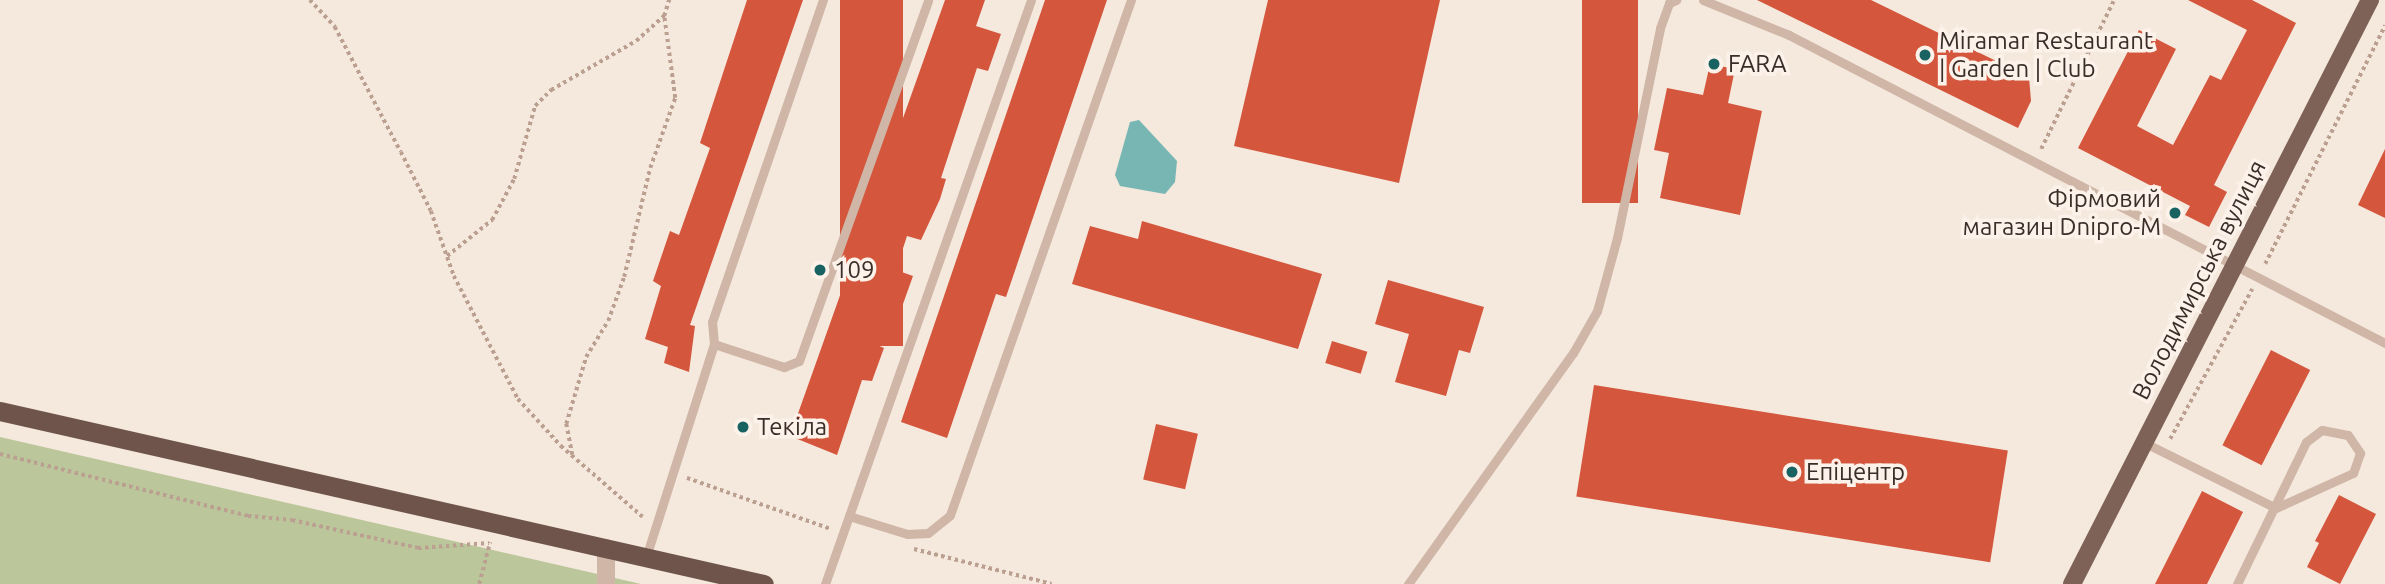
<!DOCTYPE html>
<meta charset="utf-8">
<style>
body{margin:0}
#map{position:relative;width:2385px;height:584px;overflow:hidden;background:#f5e8dd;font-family:Ubuntu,sans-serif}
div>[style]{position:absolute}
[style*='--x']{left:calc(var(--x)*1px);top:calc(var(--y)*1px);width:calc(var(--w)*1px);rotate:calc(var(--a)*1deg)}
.green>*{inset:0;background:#bbc69a}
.water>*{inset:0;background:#78b6b4}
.building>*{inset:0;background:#d4563c;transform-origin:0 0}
.path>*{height:3.5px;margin-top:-1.75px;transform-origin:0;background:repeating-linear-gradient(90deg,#bba091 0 3.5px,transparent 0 7px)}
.service>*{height:9px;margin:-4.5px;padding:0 4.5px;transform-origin:4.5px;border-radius:4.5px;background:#cfb6a7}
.minor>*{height:18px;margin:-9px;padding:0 9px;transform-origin:9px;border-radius:9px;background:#cfb6a7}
.primary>*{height:18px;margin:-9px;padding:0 9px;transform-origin:9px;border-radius:9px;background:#7e6257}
.trunk>*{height:19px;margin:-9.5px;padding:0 9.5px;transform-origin:9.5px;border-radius:9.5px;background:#6e544a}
.dots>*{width:19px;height:19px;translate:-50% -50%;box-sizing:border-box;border:4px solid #fcf2ea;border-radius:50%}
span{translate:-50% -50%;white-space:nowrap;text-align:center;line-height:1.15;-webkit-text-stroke:7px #fcf2ea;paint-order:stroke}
.poi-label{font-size:24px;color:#3b2d28}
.left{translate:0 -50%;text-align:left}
.right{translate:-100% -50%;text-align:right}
.street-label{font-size:24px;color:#3b2d28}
</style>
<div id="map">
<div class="green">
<i style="clip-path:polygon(0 437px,641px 584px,0 584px)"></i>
</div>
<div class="water">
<i style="clip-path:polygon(1139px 120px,1177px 161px,1175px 182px,1165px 194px,1120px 186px,1115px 175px,1130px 122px)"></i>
</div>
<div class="building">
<i style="clip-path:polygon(747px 0,803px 0,690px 325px,695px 326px,689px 372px,664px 363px,668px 347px,645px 339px,661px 286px,653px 281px,670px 231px,679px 235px,710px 148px,700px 143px)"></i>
<i style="left:840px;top:0;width:63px;height:346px"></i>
<i style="clip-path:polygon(945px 0,985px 0,976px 26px,1001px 34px,988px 71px,977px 68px,941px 178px,946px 179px,940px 199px,921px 240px,907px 236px,896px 270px,913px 276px,903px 304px,896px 301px,877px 345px,884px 348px,872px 381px,862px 380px,837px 455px,790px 436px)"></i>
<i style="clip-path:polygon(1045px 0,1107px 0,1006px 297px,996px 294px,947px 438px,901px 422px)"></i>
<i style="clip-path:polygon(1268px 0,1440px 0,1399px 183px,1234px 146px)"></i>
<i style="left:1582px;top:0;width:56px;height:203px"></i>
<i style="clip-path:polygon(1757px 0,1871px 0,2029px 77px,2031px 101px,2018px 128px)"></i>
<i style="clip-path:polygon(2188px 0,2252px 0,2296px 23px,2214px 185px,2227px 192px,2209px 227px,2185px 215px,2190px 206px,2078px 148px,2139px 30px,2176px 49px,2137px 126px,2173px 145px,2210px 75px,2221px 80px,2247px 30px)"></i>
<i style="clip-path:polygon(1710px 64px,1735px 69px,1728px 103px,1762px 111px,1740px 215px,1660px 198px,1669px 153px,1654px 150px,1667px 88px,1703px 95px)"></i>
<i style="clip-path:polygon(2385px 149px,2385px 218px,2358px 205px)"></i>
<i style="clip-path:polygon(1142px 221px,1322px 274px,1298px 349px,1072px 284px,1090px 226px,1138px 239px)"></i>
<i style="clip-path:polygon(1388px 280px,1484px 307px,1470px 353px,1459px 350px,1446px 396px,1395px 382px,1409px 334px,1375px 324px)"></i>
<i style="left:1332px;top:341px;width:37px;height:23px;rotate:17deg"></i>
<i style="left:2271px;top:350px;width:44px;height:107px;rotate:27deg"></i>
<i style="left:1594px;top:385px;width:419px;height:113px;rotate:9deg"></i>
<i style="left:1156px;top:424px;width:43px;height:57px;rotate:13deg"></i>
<i style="clip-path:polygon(2202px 491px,2243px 512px,2207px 584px,2155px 584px)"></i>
<i style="clip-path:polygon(2339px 495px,2376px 514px,2340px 584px,2307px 567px,2319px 543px,2315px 541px)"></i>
</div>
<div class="path">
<i style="--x:310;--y:0;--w:37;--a:47"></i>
<i style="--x:335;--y:27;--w:141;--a:62.2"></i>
<i style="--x:401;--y:152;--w:66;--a:63"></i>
<i style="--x:431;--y:211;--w:69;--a:70.5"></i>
<i style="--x:454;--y:276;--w:139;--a:62.5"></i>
<i style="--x:518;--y:399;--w:64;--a:47.5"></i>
<i style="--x:561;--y:446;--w:108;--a:40.9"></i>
<i style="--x:2041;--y:149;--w:166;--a:-63.9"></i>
<i style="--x:447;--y:256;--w:58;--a:-38.7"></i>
<i style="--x:492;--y:220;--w:47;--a:-61.8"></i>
<i style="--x:514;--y:179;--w:76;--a:-74"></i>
<i style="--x:535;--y:106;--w:23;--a:-45"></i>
<i style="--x:551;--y:90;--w:98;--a:-30"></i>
<i style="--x:636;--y:41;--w:38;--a:-42"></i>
<i style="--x:664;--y:16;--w:17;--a:-73"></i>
<i style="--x:2265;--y:264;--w:267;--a:-63.3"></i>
<i style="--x:2170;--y:439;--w:171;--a:-61.3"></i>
<i style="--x:0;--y:454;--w:256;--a:14"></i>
<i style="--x:248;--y:516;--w:44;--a:5.2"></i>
<i style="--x:292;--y:520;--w:129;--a:12.5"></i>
<i style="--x:418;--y:548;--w:71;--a:-4"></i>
<i style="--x:572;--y:455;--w:32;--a:-101"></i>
<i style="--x:566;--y:424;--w:70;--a:-73.4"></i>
<i style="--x:586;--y:357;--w:42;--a:-58.6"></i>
<i style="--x:608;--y:321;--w:47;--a:-70"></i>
<i style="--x:624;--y:277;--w:112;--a:-76.6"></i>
<i style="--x:650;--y:168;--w:74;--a:-70.3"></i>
<i style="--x:675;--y:98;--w:83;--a:-97.6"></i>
<i style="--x:687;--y:478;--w:153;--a:19.5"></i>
<i style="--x:914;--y:549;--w:142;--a:14.2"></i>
<i style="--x:479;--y:584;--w:43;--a:-75.3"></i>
</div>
<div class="service">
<i style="--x:1703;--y:0;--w:93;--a:22.1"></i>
<i style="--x:1789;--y:35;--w:671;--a:27.33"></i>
<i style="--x:714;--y:344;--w:74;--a:18.2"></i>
<i style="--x:784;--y:367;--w:16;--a:-22"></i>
<i style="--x:799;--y:361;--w:383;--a:-70.3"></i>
<i style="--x:2143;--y:442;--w:148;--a:26.4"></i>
<i style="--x:849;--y:516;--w:61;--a:17.2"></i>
<i style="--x:907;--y:534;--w:21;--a:-3"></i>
<i style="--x:928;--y:533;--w:28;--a:-39"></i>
<i style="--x:950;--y:515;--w:546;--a:-70.64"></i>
<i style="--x:646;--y:557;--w:224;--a:-72.3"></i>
<i style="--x:714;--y:344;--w:22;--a:-95"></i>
<i style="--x:712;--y:322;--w:341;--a:-71"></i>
<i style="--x:825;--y:584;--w:619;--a:-70.57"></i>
<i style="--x:1408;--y:584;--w:284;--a:-54.5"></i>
<i style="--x:1573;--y:353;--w:48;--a:-60.3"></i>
<i style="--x:1597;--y:311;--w:76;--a:-74.7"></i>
<i style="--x:1617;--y:238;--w:214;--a:-78.4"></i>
<i style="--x:1660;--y:28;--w:27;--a:-70"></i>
<i style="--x:1669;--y:3;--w:8;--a:-23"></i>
<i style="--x:2237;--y:584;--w:158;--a:-64.1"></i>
<i style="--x:2306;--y:442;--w:20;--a:-37"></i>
<i style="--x:2322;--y:430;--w:26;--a:11"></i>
<i style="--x:2348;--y:435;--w:22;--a:56"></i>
<i style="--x:2360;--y:453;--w:21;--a:109"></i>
<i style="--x:2353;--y:473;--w:85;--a:155.6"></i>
</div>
<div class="minor">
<i style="--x:606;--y:548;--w:36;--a:90"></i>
</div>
<div class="primary">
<i style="--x:2072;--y:584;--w:656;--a:-62.97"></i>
</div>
<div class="trunk">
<i style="--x:0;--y:411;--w:783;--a:12.76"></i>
</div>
<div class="dots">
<i style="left:1925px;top:55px;background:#186261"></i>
<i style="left:1714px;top:64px;background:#186261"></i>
<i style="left:2175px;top:213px;background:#186261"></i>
<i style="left:820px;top:270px;background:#186261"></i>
<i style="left:743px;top:427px;background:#186261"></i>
<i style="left:1792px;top:472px;background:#186261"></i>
</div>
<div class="poi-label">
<span class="left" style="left:1939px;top:55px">Miramar Restaurant<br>| Garden | Club</span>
<span class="left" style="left:1728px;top:64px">FARA</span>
<span class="right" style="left:2161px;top:213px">Фірмовий<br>магазин Dnipro-M</span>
<span class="left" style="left:834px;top:270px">109</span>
<span class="left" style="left:757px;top:427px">Текіла</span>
<span class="left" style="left:1806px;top:472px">Епіцентр</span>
</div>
<div class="street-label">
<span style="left:2199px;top:280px;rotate:-63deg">Володимирська вулиця</span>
</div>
</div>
